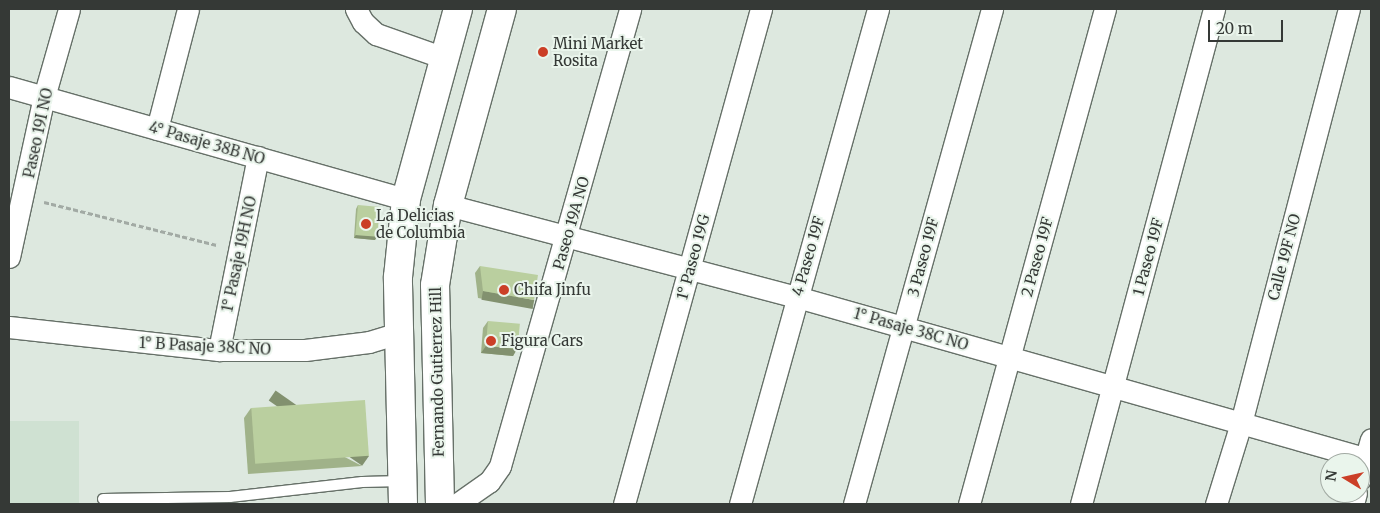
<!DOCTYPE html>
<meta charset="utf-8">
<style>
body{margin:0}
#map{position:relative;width:1380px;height:513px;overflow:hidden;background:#dde8df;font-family:Merriweather,serif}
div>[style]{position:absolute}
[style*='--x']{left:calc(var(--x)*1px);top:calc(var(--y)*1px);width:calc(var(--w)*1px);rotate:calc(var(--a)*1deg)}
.built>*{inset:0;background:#cfe1d2;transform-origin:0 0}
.path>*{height:3px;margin-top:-1.5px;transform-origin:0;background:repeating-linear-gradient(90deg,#a2aaa4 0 5px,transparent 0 7.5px)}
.roads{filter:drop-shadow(1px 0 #667068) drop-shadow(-1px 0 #667068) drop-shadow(0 1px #667068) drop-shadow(0 -1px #667068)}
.lane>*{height:10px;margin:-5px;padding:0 5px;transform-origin:5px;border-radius:5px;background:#fff}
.street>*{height:21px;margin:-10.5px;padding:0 10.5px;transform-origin:10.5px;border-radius:10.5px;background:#fff}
.secondary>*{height:28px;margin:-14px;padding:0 14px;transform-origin:14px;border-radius:14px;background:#fff}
.wall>*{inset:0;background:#a0b289}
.shaded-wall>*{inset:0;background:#82916f;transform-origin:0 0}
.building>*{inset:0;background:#bacf9f;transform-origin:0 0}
.dots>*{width:14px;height:14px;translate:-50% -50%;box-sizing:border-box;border:2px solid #eaf5ec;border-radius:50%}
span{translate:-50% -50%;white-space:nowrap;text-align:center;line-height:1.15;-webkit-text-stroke:4px #eaf5ec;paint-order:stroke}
.poi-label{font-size:15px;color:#353936}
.left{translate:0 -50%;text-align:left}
.street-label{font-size:15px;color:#353936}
.frame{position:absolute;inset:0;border:10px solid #353936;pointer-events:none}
.north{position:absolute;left:1320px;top:453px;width:50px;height:50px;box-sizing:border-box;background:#eaf5ec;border:1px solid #a2aaa3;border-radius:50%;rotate:279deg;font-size:14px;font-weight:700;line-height:20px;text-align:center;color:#353936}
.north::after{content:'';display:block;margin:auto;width:18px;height:22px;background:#cb3f27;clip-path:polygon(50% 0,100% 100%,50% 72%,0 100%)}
.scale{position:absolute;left:1208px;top:20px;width:75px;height:22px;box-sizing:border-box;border:2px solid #353936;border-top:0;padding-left:6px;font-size:15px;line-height:18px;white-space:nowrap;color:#353936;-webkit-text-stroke:4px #eaf5ec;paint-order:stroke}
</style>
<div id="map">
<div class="built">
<i style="left:9px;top:421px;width:70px;height:83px"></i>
</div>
<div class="path">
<i style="--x:44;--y:202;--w:178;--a:14"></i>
</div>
<div class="roads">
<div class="lane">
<i style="--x:103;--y:499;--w:127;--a:-0.9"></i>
<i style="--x:230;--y:497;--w:133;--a:-6.5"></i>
<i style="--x:362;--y:482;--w:40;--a:-1.4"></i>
</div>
<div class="street">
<i style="--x:356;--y:9;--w:15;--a:62"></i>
<i style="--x:363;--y:22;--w:18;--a:43"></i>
<i style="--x:376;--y:34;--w:72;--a:19.4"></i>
<i style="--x:9;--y:87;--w:412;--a:15.8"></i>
<i style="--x:157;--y:129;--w:124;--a:-75.5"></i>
<i style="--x:448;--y:205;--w:361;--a:14.8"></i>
<i style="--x:797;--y:297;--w:597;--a:15.85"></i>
<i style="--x:9;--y:257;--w:164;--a:-77.7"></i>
<i style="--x:44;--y:97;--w:91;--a:-74.1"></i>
<i style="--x:9;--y:327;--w:211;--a:6.3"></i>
<i style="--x:219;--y:350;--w:86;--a:0"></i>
<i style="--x:305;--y:350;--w:64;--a:-7.1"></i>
<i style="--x:369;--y:342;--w:31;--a:-17"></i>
<i style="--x:219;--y:350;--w:197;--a:-78.6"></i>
<i style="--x:1360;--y:479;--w:41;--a:-74.6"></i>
<i style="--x:457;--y:504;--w:39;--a:-35"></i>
<i style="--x:489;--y:482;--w:19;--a:-55"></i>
<i style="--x:500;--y:466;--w:475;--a:-74.1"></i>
<i style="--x:624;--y:504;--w:514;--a:-74.53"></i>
<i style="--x:740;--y:504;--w:514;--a:-74.42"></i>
<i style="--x:854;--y:504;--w:514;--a:-74.42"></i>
<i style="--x:969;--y:504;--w:513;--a:-74.64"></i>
<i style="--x:1081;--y:504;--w:513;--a:-74.96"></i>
<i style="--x:1216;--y:504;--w:85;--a:-72.8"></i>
<i style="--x:1241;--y:423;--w:428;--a:-75.4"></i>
<i style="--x:1353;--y:504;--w:11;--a:-75"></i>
</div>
<div class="secondary">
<i style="--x:403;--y:504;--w:227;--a:-91.3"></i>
<i style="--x:398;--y:277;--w:78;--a:-84.1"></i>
<i style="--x:406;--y:199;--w:197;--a:-74.7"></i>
<i style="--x:440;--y:504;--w:219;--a:-91.3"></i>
<i style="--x:435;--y:285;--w:81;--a:-80.8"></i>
<i style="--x:448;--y:205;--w:203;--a:-74.6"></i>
</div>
</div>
<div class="wall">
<i style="clip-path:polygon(358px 205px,375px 240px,354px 238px,356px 209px)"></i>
<i style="clip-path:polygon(480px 266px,529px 307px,478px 298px,475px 273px)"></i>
<i style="clip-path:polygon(488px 321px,517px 349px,513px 356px,481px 353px,483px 328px)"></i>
<i style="clip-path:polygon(251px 408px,362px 466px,248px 474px,244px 418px)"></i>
</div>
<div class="shaded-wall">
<i style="clip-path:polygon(356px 235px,378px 236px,375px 240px,354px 238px)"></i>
<i style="left:483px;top:291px;width:52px;height:9px;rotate:10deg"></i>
<i style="clip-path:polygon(486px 346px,517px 349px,513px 356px,481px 353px)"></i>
<i style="left:369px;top:456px;width:12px;height:114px;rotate:125deg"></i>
</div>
<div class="building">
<i style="left:358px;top:205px;width:22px;height:30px;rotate:5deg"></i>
<i style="clip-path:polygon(480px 266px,538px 275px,534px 300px,483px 291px)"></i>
<i style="left:488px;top:321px;width:32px;height:25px;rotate:5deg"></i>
<i style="left:365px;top:400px;width:56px;height:114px;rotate:86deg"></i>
</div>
<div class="dots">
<i style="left:543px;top:52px;background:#cb3f27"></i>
<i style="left:366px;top:224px;background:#cb3f27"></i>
<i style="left:504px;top:290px;background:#cb3f27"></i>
<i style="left:491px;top:341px;background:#cb3f27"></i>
</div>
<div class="poi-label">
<span class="left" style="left:553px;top:52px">Mini Market<br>Rosita</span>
<span class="left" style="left:376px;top:224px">La Delicias<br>de Columbia</span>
<span class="left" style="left:514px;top:290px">Chifa Jinfu</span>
<span class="left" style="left:501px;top:341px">Figura Cars</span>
</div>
<div class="street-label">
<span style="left:38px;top:133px;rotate:-78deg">Paseo 19I NO</span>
<span style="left:207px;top:143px;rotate:16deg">4° Pasaje 38B NO</span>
<span style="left:571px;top:223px;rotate:-74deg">Paseo 19A NO</span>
<span style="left:239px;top:254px;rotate:-78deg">1° Pasaje 19H NO</span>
<span style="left:808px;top:256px;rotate:-74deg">4 Paseo 19F</span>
<span style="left:693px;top:257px;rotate:-75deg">1° Paseo 19G</span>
<span style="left:923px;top:257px;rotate:-75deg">3 Paseo 19F</span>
<span style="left:1037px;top:257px;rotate:-75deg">2 Paseo 19F</span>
<span style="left:1148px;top:257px;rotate:-75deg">1 Paseo 19F</span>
<span style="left:1284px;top:257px;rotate:-75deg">Calle 19F NO</span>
<span style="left:911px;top:329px;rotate:16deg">1° Pasaje 38C NO</span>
<span style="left:205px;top:346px;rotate:3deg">1° B Pasaje 38C NO</span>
<span style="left:437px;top:372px;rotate:-91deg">Fernando Gutierrez Hill</span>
</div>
<div class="frame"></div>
<div class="north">N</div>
<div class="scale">20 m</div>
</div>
